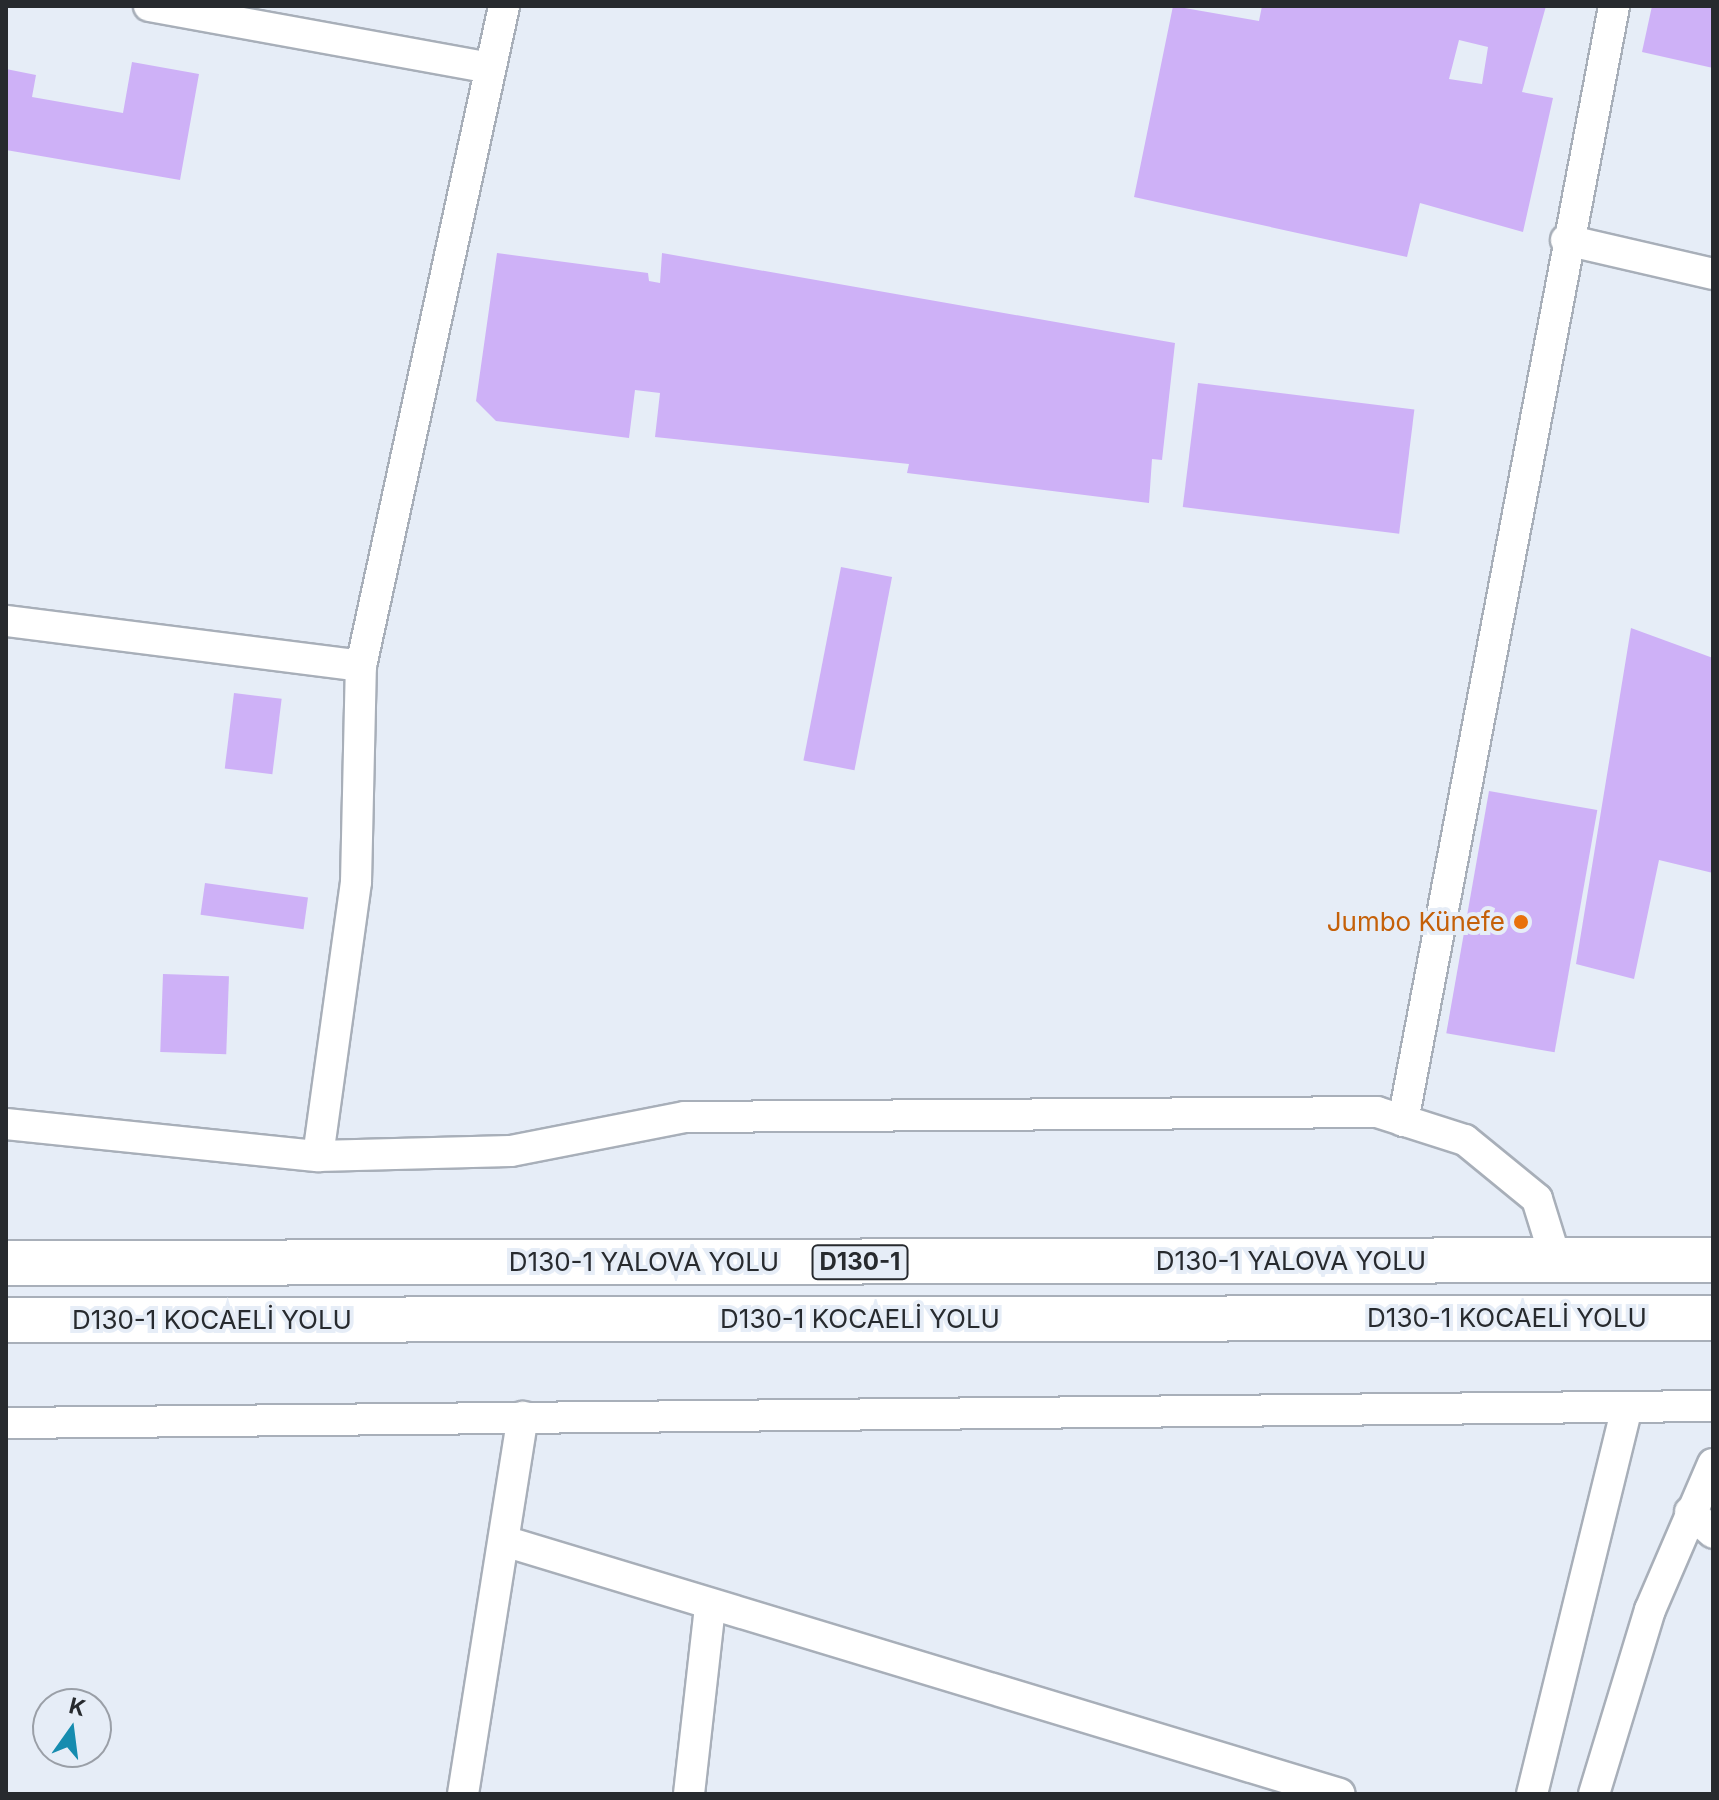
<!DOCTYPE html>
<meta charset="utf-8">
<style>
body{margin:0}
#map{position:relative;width:1719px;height:1800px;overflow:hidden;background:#e6edf7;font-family:Inter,sans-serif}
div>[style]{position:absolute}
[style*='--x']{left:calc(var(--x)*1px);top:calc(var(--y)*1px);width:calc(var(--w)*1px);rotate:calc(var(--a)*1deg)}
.building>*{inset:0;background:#ceb1f7;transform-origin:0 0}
.roads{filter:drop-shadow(2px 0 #a8afb9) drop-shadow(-2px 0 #a8afb9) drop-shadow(0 2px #a8afb9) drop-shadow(0 -2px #a8afb9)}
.street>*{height:30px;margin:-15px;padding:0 15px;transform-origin:15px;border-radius:15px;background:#fff}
.highway>*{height:44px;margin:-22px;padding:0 22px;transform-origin:22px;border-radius:22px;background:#fff}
.dots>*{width:22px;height:22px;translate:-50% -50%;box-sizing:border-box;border:4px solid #e6edf7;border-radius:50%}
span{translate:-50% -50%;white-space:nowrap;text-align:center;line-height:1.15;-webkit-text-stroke:8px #e6edf7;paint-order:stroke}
.shield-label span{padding:2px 6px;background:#e6edf7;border:2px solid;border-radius:6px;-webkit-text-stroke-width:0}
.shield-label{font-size:24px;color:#272a2e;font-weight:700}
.food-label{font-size:26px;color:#c56008}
.right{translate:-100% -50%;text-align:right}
.street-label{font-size:26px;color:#272a2e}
.frame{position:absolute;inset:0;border:8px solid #272a2e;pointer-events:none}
.north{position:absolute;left:32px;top:1688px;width:80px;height:80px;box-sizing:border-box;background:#e6edf7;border:2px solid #9a9fa7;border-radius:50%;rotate:14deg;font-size:22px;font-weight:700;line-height:32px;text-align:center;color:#272a2e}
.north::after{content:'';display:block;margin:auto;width:28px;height:36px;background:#168caf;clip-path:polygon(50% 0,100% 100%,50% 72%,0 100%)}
</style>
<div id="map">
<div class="building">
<i style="clip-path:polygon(evenodd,1173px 6px,1259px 21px,1262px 6px,1546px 6px,1522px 92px,1553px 98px,1523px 232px,1420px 203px,1407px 257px,1134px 197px,1173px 6px,1459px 40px,1488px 47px,1482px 84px,1449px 79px,1459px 40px)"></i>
<i style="clip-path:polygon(1652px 6px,1713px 6px,1713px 68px,1642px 52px)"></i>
<i style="clip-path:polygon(132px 62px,199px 74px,180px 180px,6px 150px,6px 69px,36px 75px,32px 97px,123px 113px)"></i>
<i style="clip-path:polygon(497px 253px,648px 273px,649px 281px,660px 283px,662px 253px,1175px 343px,1162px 460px,1152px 459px,1149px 503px,907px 473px,909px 464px,655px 437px,660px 393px,635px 390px,629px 438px,496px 421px,476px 401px)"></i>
<i style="left:1198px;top:383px;width:218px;height:125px;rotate:7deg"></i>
<i style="left:841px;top:567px;width:52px;height:197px;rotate:11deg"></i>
<i style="clip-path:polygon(1631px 628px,1713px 658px,1713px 873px,1659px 860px,1634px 979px,1576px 964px)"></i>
<i style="left:234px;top:693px;width:48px;height:76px;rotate:7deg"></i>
<i style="left:1489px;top:791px;width:110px;height:246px;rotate:10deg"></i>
<i style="left:205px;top:883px;width:104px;height:32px;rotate:8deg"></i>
<i style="left:163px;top:974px;width:66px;height:78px;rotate:2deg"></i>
</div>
<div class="roads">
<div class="street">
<i style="--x:149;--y:6;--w:346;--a:10.3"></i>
<i style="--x:1566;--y:240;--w:151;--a:13"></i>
<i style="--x:6;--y:621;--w:358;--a:7.2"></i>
<i style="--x:1403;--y:1121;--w:1135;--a:-79.28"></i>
<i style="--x:6;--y:1124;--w:314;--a:5.9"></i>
<i style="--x:318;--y:1156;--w:193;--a:-1.5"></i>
<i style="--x:511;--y:1151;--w:177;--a:-11.1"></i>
<i style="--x:685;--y:1117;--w:692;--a:-0.41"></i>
<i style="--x:1377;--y:1112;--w:92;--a:17.7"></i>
<i style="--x:1465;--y:1140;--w:93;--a:39.3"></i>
<i style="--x:1537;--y:1199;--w:64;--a:72.7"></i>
<i style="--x:318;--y:1156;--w:277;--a:-82.1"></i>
<i style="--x:356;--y:882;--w:216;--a:-88.7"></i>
<i style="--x:361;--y:666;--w:675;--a:-77.77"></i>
<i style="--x:6;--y:1423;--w:1707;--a:-0.57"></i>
<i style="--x:1690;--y:1512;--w:31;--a:42"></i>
<i style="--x:504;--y:1541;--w:873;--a:16.84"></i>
<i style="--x:463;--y:1794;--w:382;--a:-81"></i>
<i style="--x:689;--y:1794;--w:188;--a:-83.6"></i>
<i style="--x:1532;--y:1794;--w:398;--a:-76.2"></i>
<i style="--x:1594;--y:1794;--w:192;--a:-73.1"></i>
<i style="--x:1650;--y:1610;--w:159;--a:-66.7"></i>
</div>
<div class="highway">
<i style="--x:6;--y:1263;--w:1707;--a:-0.1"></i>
<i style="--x:6;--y:1320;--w:1707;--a:-0.07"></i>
</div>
</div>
<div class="dots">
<i style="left:1521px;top:922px;background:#e8710a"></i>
</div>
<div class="shield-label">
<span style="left:860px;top:1262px">D130-1</span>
</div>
<div class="food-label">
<span class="right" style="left:1505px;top:922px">Jumbo Künefe</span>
</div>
<div class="street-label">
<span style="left:1291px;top:1261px">D130-1 YALOVA YOLU</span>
<span style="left:644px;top:1262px">D130-1 YALOVA YOLU</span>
<span style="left:1507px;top:1318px">D130-1 KOCAELİ YOLU</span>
<span style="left:860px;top:1319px">D130-1 KOCAELİ YOLU</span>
<span style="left:212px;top:1320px">D130-1 KOCAELİ YOLU</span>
</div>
<div class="frame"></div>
<div class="north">K</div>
</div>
